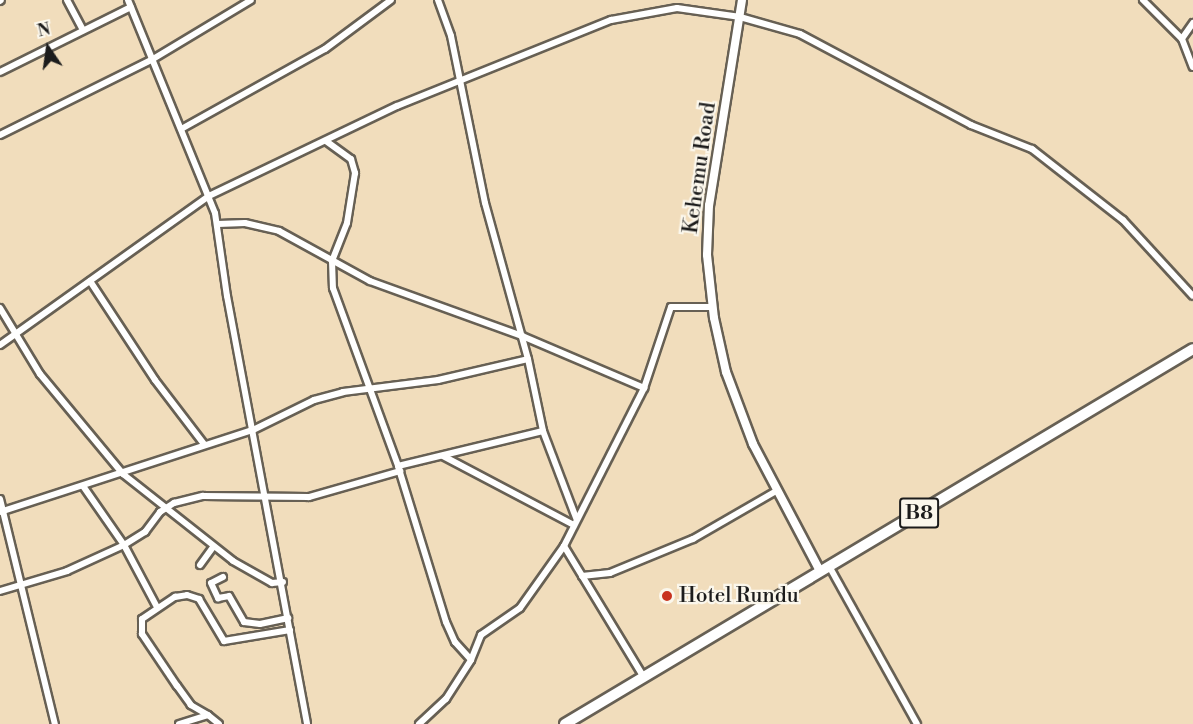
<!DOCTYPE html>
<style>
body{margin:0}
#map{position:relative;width:1193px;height:724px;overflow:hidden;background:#f1ddbc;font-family:"Libre Bodoni",serif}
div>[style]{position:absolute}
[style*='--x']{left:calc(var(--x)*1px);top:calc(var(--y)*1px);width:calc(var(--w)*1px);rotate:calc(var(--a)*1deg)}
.roads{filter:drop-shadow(2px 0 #676054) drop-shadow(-2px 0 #676054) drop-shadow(0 2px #676054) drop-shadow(0 -2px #676054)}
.minor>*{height:6px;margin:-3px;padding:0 3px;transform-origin:3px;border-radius:3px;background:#fff}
.tertiary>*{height:8px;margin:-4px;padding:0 4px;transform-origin:4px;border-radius:4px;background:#fff}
.trunk>*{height:10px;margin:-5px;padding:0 5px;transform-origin:5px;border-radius:5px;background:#fff}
.dots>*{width:16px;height:16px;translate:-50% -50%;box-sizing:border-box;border:3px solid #fbf7ec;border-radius:50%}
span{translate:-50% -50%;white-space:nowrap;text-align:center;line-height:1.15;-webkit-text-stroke:4.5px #fbf7ec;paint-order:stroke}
.shield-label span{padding:2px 4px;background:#fbf7ec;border:2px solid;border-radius:4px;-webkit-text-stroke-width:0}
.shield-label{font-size:20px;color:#1c1c1c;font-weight:700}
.street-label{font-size:21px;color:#1c1c1c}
.poi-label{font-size:21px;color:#1c1c1c}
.left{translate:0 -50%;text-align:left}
.north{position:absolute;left:18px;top:18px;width:60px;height:60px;-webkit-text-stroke:4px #fbf7ec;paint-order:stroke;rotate:347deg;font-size:16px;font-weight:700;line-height:24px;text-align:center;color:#1c1c1c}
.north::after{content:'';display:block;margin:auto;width:21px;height:27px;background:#1c1c1c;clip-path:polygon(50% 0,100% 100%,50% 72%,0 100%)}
</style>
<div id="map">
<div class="roads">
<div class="minor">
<i style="--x:67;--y:0;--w:34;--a:62"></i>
<i style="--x:128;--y:0;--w:230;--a:67.8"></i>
<i style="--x:215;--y:213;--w:84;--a:81.8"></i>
<i style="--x:227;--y:296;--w:435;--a:79.4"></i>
<i style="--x:438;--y:0;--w:38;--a:70"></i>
<i style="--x:451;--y:36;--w:170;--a:78.5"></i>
<i style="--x:485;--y:203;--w:162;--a:74.6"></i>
<i style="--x:528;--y:359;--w:74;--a:78.2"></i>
<i style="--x:543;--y:431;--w:93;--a:69.2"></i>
<i style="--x:1143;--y:0;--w:55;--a:45"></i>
<i style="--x:0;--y:1;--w:1;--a:-45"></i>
<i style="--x:1193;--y:23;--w:19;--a:125"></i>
<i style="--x:1182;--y:39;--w:30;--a:69"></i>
<i style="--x:0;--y:72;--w:146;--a:-26.4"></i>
<i style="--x:183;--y:128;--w:162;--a:-29.1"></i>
<i style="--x:325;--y:49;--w:82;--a:-36.6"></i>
<i style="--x:0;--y:135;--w:171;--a:-26.4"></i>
<i style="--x:153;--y:59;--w:114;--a:-31"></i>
<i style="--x:326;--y:141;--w:31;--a:36"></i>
<i style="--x:351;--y:159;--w:15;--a:74"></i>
<i style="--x:355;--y:173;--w:51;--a:99.1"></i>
<i style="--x:347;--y:223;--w:41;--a:111.5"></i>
<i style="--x:332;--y:261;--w:27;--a:88"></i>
<i style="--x:333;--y:288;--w:189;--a:69.9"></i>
<i style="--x:398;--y:466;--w:163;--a:72.9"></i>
<i style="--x:446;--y:622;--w:22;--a:66"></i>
<i style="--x:455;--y:642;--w:24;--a:48"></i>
<i style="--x:218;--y:224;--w:27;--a:-2"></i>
<i style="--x:245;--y:223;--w:35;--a:13"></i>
<i style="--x:279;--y:231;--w:104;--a:28.8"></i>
<i style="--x:370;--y:281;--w:162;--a:19.9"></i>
<i style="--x:522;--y:336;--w:133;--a:23.1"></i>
<i style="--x:90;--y:281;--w:118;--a:56.7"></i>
<i style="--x:155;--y:380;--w:81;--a:52.6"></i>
<i style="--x:0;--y:308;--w:77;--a:58.8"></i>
<i style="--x:40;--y:374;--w:130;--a:50.3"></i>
<i style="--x:123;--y:474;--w:140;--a:38.3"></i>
<i style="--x:233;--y:561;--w:45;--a:29.4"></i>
<i style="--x:272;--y:583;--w:11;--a:-5"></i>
<i style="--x:0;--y:345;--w:257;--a:-35.5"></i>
<i style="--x:209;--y:196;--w:208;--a:-25.6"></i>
<i style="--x:397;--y:106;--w:231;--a:-21.9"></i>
<i style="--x:611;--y:20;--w:67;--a:-10.3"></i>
<i style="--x:677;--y:8;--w:64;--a:8.1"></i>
<i style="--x:740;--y:17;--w:62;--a:15.8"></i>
<i style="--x:800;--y:34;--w:194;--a:28"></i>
<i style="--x:971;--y:125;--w:66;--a:21.5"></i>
<i style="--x:1032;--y:149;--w:115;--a:38"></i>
<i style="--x:1123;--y:220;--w:103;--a:47.4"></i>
<i style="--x:443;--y:456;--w:146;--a:27.8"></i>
<i style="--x:398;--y:466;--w:149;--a:-13.6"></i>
<i style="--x:83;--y:486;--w:72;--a:55.2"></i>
<i style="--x:124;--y:545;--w:70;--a:62"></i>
<i style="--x:0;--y:499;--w:232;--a:76.3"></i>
<i style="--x:0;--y:512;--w:266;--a:-18"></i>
<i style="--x:253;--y:430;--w:68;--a:-26.2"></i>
<i style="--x:314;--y:400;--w:30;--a:-15"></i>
<i style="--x:343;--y:392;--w:96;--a:-7.2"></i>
<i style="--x:438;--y:380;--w:92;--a:-13.1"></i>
<i style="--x:564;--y:546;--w:152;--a:58.7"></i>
<i style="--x:200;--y:565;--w:22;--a:-54"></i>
<i style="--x:829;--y:566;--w:181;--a:60.9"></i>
<i style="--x:582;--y:576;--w:28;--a:-6"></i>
<i style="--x:610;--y:573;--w:90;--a:-22.3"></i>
<i style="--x:693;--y:539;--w:96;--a:-30"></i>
<i style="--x:223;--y:577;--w:13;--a:153"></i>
<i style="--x:211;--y:583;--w:17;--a:65"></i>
<i style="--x:218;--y:598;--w:11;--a:-10"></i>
<i style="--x:229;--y:596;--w:30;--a:60"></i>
<i style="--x:244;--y:622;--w:16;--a:7"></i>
<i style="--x:260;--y:624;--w:29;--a:-12"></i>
<i style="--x:0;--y:591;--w:70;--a:-16.6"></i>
<i style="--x:67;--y:571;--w:63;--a:-24.5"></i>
<i style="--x:124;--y:545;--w:25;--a:-32"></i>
<i style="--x:145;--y:532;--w:25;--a:-53"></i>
<i style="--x:160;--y:512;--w:17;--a:-33"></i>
<i style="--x:174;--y:503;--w:30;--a:-14"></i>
<i style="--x:203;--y:496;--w:106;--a:0.5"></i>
<i style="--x:309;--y:497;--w:95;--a:-15.9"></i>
<i style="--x:208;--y:715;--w:20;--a:-150"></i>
<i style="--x:191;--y:705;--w:24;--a:-126"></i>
<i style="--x:177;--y:686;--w:63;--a:-123.9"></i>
<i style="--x:142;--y:634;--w:15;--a:-90"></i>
<i style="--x:142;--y:619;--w:40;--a:-34"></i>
<i style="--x:175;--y:597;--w:12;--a:-9"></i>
<i style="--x:187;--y:595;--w:13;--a:18"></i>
<i style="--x:199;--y:599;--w:49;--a:59.2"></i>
<i style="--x:224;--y:641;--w:67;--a:-9.5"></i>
<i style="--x:179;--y:724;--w:30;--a:-17"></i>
<i style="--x:208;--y:715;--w:14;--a:39"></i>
<i style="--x:419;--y:724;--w:37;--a:-43"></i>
<i style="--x:446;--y:699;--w:46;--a:-57.3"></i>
<i style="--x:471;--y:660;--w:27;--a:-68"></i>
<i style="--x:481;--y:635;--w:47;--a:-34.7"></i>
<i style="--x:520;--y:608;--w:76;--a:-54.6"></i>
<i style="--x:564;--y:546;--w:177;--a:-63.1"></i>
<i style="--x:644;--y:388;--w:85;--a:-71.6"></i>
<i style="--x:671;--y:307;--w:42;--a:0"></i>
</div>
<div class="tertiary">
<i style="--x:742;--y:0;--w:208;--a:99.1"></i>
<i style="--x:709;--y:205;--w:50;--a:92.3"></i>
<i style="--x:707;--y:255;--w:63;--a:83.7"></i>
<i style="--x:714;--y:318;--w:55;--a:77.5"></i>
<i style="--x:726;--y:372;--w:77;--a:69.4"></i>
<i style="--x:753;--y:444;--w:144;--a:62.2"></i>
</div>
<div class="trunk">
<i style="--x:565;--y:724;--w:731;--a:-30.84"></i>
</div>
</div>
<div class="dots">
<i style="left:667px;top:596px;background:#c8321e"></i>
</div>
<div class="shield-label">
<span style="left:919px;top:513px">B8</span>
</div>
<div class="street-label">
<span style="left:700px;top:168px;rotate:-82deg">Kehemu Road</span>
</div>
<div class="poi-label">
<span class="left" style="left:679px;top:596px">Hotel Rundu</span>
</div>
<div class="north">N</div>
</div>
